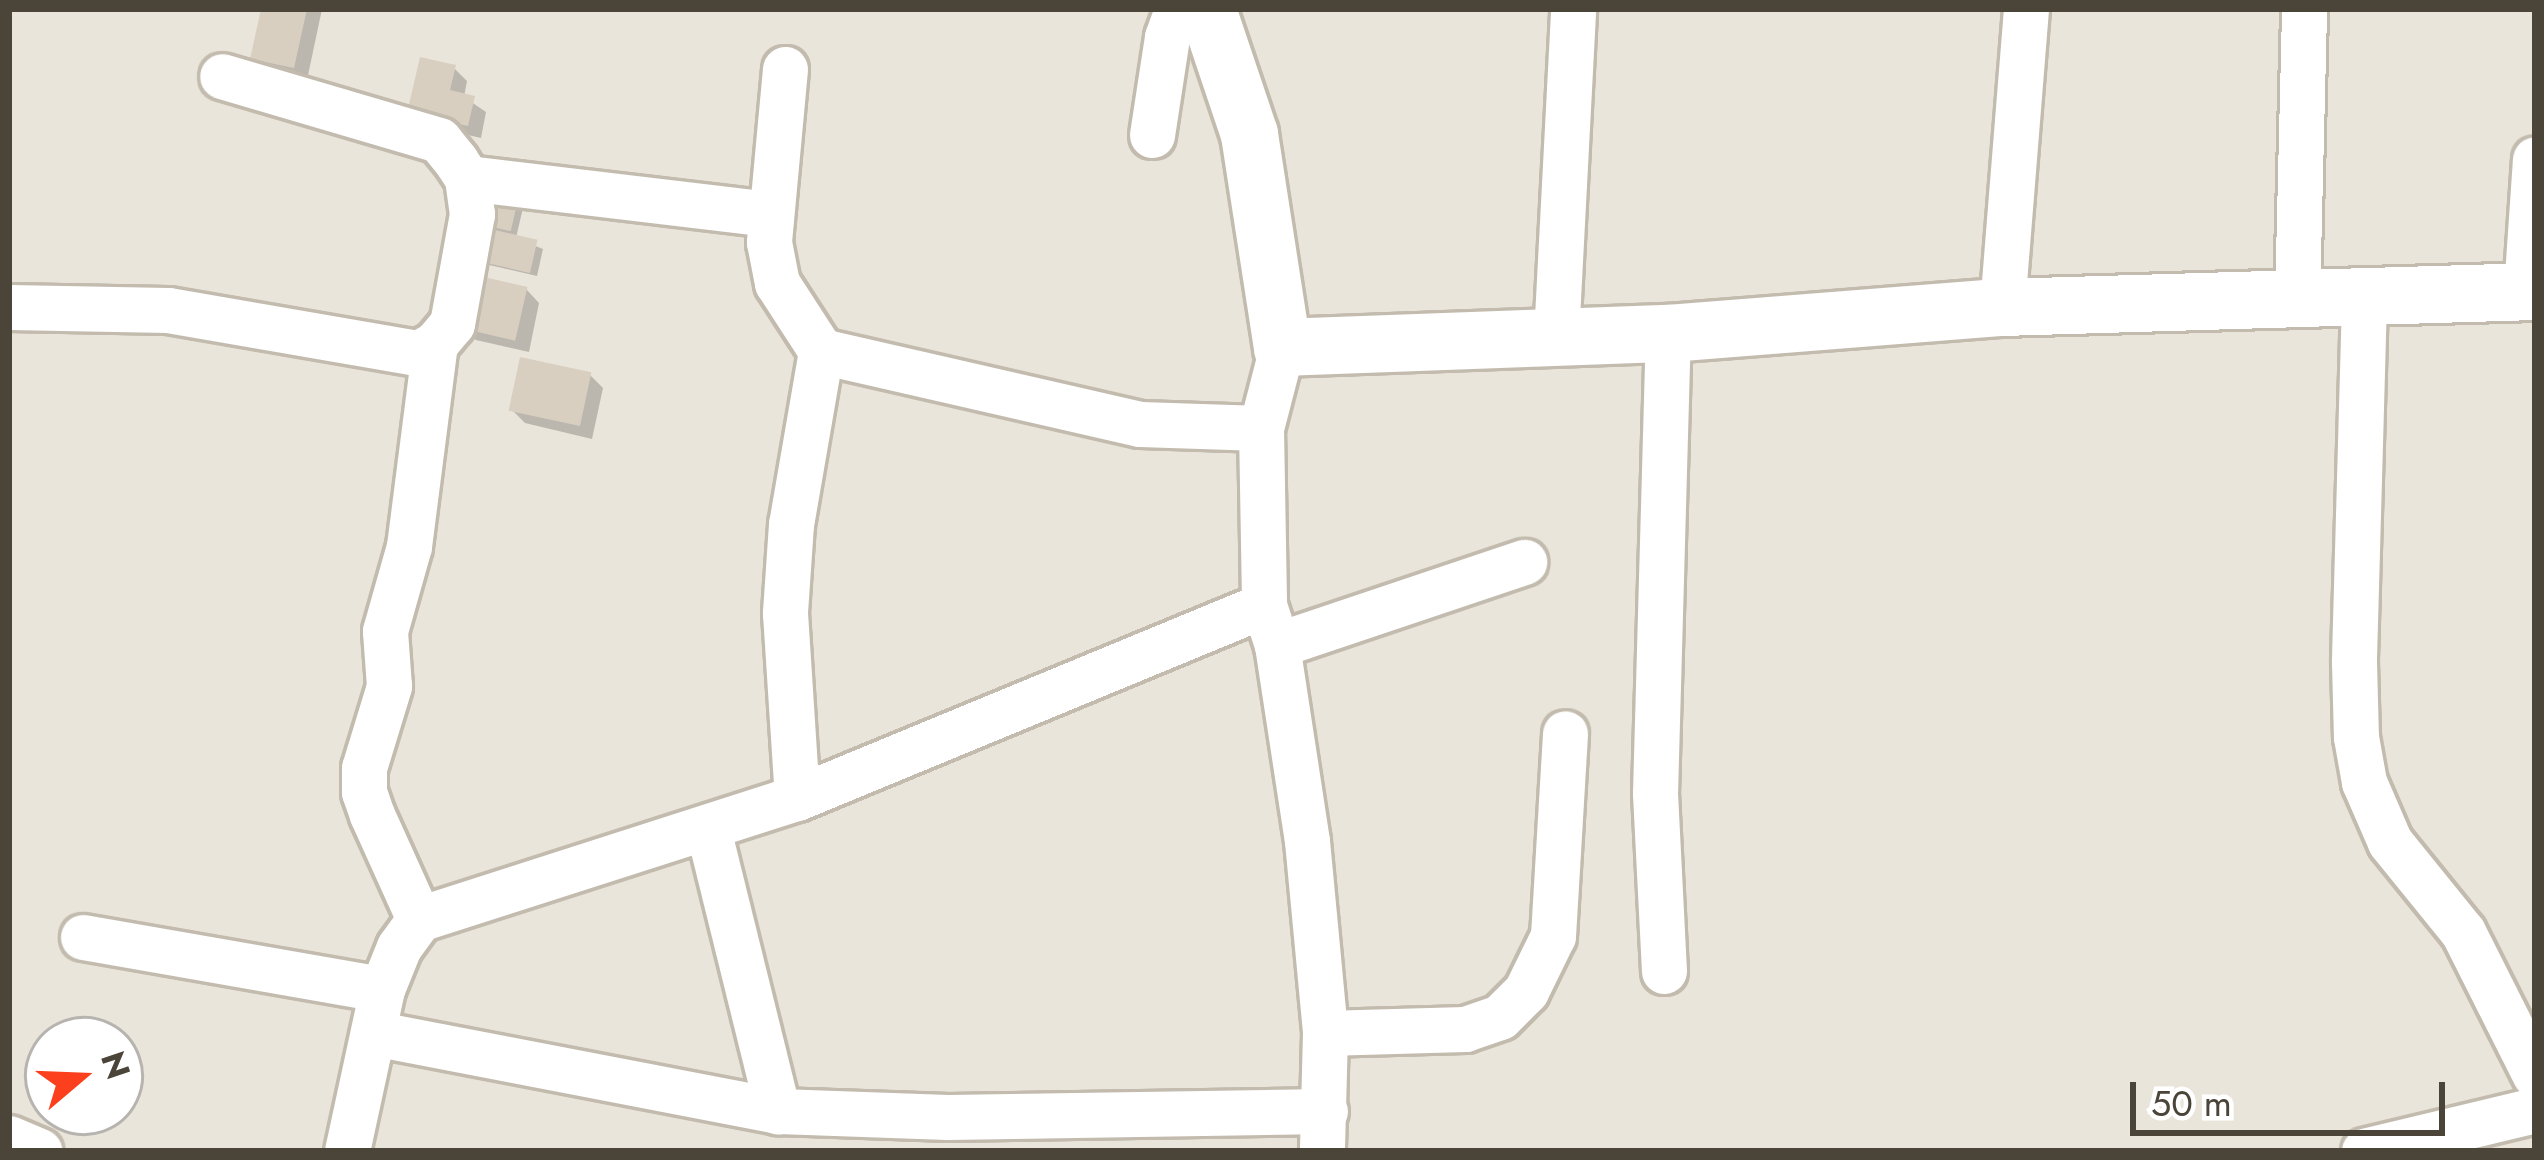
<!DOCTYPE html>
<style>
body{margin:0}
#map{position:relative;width:2544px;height:1160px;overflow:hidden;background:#f6f3ec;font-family:Jost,sans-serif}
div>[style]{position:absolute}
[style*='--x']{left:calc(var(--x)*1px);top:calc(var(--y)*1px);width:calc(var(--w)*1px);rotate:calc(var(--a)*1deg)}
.residential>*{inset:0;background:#eae5da}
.shadow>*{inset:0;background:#0003}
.building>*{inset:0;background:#d8cfc1;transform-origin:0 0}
.roads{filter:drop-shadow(3px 0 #c2bbae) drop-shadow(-3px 0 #c2bbae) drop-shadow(0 3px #c2bbae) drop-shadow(0 -3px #c2bbae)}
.minor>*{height:45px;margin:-22.5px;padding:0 22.5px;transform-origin:22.5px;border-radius:22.5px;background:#fff}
.tertiary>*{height:57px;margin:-28.5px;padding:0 28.5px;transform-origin:28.5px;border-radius:28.5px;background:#fff}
span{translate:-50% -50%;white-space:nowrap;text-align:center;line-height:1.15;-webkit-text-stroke:12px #fff;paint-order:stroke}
.frame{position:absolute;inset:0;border:12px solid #4b4439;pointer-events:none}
.north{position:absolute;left:24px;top:1016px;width:120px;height:120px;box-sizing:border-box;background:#fff;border:3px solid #b7b4b0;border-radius:50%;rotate:71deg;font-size:33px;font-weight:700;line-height:48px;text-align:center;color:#4b4439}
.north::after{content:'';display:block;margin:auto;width:42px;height:54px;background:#fc3f1d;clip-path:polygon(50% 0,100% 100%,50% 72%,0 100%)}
.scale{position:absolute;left:2130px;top:1082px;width:315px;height:54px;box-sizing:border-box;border:6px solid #4b4439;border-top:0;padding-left:15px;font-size:36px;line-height:42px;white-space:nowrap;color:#4b4439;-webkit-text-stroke:9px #fff;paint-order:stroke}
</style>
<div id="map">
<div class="residential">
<i style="clip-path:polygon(evenodd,9px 9px,2535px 9px,2535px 1151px,9px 1151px,9px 9px,48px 1040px,120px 1040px,120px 1112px,48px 1112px,48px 1040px)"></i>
</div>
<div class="shadow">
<i style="clip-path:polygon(264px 9px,322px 9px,307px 80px,266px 71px,253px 58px)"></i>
<i style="clip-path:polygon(454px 68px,467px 81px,464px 97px,486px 112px,481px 138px,424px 125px)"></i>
<i style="clip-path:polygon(525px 199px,516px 238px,543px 249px,537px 276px,485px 264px,483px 223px)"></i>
<i style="clip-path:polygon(526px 289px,539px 303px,529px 352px,476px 340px,463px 327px)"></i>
<i style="clip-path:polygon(590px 375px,603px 388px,592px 439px,525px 423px,512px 410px)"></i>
</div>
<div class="building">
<i style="clip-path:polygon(261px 9px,307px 9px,294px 68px,250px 59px)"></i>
<i style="clip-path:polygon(420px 57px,456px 65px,450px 90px,475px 96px,468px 126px,407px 113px)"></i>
<i style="left:489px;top:183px;width:32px;height:42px;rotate:13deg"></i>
<i style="left:482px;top:227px;width:57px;height:34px;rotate:13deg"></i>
<i style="left:471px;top:274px;width:58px;height:55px;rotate:13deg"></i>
<i style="left:520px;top:357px;width:73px;height:55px;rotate:12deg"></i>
</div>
<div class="roads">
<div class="minor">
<i style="--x:785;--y:69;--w:174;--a:95.3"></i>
<i style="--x:769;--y:242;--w:42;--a:79"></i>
<i style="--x:777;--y:283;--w:81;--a:57.1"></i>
<i style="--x:821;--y:351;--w:176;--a:99.8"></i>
<i style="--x:791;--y:524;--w:89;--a:93.9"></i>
<i style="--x:785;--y:613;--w:185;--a:86.3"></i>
<i style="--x:1152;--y:135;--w:99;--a:-81.3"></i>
<i style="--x:1167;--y:37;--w:30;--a:-70"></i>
<i style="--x:467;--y:178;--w:306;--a:6.8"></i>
<i style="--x:2526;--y:291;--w:132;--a:-86.1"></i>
<i style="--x:2297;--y:298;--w:289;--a:-88.6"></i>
<i style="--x:2364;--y:300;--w:362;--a:91.6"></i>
<i style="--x:2354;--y:662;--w:75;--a:88.5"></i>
<i style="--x:2356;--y:737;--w:46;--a:79.9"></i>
<i style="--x:2364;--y:782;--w:65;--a:66.6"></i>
<i style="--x:2390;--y:842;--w:116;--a:51"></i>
<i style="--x:2463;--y:932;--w:160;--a:63.3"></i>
<i style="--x:9;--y:307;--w:159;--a:1.1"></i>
<i style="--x:168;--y:310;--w:254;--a:9.8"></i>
<i style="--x:418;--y:353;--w:19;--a:-28"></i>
<i style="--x:435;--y:344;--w:26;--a:-50"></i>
<i style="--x:452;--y:324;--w:112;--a:-79.7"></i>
<i style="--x:472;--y:214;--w:36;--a:-98"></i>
<i style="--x:467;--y:178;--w:20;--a:-123"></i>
<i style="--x:456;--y:161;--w:27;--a:-129"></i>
<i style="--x:439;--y:140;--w:226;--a:-163.6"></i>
<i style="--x:2002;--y:307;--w:299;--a:-85.4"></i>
<i style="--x:1556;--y:337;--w:328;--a:-87"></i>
<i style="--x:1282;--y:347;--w:84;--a:104.5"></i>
<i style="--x:1261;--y:428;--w:177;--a:89"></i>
<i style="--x:1264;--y:605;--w:42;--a:72"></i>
<i style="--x:1277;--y:645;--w:198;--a:81.3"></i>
<i style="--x:1307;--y:841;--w:193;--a:84.6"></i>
<i style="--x:1325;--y:1033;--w:118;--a:91.5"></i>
<i style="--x:821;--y:351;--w:327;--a:12.9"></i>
<i style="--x:1140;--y:424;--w:121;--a:1.9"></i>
<i style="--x:1277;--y:645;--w:261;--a:-18.6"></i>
<i style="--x:708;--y:829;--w:291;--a:76.1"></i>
<i style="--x:419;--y:919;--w:114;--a:-114.3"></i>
<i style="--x:372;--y:815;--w:24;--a:-109"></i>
<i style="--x:364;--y:792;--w:24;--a:-90"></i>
<i style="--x:364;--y:768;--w:86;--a:-73"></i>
<i style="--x:389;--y:686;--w:55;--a:-94.2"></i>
<i style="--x:385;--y:631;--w:88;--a:-74.2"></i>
<i style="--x:409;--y:546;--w:204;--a:-82.7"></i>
<i style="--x:83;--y:937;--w:303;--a:9.9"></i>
<i style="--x:1664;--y:971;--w:178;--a:-92.9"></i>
<i style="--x:1655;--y:793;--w:460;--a:-88.4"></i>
<i style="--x:373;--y:1033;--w:412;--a:10.9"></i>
<i style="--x:778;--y:1111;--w:170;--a:2"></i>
<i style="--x:948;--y:1117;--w:377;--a:-0.9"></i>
<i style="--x:1325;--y:1033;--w:140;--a:-1.6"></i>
<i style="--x:1465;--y:1029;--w:37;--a:-19"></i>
<i style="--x:1500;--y:1017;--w:37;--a:-45"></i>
<i style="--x:1526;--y:991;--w:61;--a:-63.9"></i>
<i style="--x:1553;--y:936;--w:203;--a:-86.6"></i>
<i style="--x:9;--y:1138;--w:33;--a:23"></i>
<i style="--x:347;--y:1151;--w:166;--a:-77.8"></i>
<i style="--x:382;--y:989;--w:45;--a:-68"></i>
<i style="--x:399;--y:947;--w:34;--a:-54"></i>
<i style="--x:419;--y:919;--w:397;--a:-17.8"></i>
<i style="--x:797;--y:798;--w:505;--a:-22.45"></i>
<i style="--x:2364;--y:1151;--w:176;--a:-13.5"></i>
</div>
<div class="tertiary">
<i style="--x:1207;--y:9;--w:132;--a:71.4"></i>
<i style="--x:1249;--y:134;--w:216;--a:81.2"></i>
<i style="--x:1282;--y:347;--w:386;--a:-2.1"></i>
<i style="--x:1668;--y:333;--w:335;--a:-4.5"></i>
<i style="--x:2002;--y:307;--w:533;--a:-1.72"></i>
</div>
</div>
<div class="frame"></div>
<div class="north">N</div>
<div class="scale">50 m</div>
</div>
